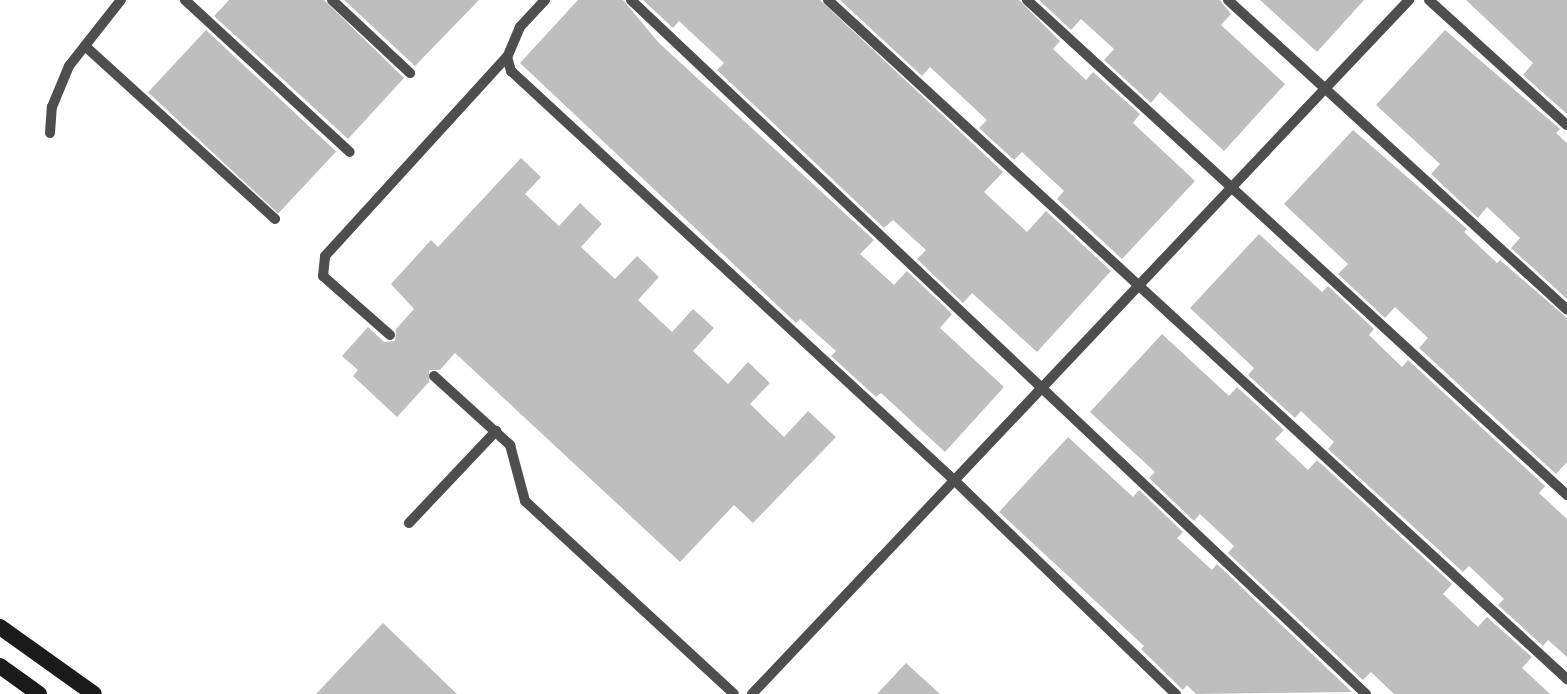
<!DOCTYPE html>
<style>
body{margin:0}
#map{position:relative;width:1567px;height:694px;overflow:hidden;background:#fff;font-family:"Work Sans",sans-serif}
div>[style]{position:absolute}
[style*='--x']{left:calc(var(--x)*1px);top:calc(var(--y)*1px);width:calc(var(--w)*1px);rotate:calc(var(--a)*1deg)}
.building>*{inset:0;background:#bebebe;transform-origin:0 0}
.lane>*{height:10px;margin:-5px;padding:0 5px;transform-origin:5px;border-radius:5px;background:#4e4e4e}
.secondary>*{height:16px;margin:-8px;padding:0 8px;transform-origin:8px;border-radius:8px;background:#1b1b1b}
span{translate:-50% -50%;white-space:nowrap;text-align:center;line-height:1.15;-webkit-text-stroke:7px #fff;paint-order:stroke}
</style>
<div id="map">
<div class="building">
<i style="clip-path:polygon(229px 0,324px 0,404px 78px,348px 139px,214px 16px)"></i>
<i style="clip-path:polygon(344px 0,479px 0,415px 66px)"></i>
<i style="clip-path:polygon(578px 0,623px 0,659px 43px,874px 240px,860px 254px,894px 285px,907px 271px,952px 314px,940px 328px,1004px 387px,945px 452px,881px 393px,876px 397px,831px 356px,836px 351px,800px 319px,796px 323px,520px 63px)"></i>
<i style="clip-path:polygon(643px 0,820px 0,1003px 172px,984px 192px,1027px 232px,1046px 211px,1111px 271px,1037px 352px,972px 293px,963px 303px,917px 259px,926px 250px,893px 220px,884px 228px,717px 70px,724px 63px,679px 21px,673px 28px)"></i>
<i style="clip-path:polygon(840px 0,1019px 0,1060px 41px,1053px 49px,1086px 80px,1093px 72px,1140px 114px,1133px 123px,1195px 181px,1122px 259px,1057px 199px,1064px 191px,1022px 152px,1014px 160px,979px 128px,987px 120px,930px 67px,922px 76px)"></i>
<i style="clip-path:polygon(1039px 0,1220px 0,1231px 14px,1221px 25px,1285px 84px,1224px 151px,1160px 92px,1151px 103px,1104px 60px,1114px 49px,1081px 19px,1071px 30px)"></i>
<i style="clip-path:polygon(1260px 0,1364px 0,1317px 52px)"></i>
<i style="clip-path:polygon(1466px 0,1567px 0,1567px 114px,1523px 75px,1533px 63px)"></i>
<i style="left:206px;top:30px;width:178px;height:85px;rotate:43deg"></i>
<i style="clip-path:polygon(1445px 30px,1560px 129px,1556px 133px,1567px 143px,1567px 299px,1511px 248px,1520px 238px,1487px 207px,1478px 218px,1431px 174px,1440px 164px,1376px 105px)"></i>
<i style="clip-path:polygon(1353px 130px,1467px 229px,1464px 232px,1497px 263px,1500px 260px,1567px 318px,1567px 462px,1556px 474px,1419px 348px,1428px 338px,1395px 307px,1385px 318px,1338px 274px,1348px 264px,1284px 204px)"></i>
<i style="clip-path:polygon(521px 158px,541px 177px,525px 194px,559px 226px,580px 203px,602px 224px,581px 247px,615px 279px,637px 256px,659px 277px,638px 300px,672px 332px,693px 309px,714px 328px,693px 351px,728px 384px,748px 362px,770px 383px,750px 404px,784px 437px,808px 411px,836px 437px,753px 523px,734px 505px,680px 562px,455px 353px,440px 370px,429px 370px,429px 382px,397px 417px,353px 376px,358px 370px,342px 356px,368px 327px,384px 342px,395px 341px,396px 329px,414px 309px,391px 284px,431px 240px,438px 247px)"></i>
<i style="clip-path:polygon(1259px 234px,1322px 292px,1328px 286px,1374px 329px,1369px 335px,1402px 367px,1408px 360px,1545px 486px,1539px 493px,1567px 519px,1567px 657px,1548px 640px,1543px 646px,1498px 605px,1504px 599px,1469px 566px,1463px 572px,1328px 449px,1334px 442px,1301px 411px,1295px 418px,1248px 375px,1254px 368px,1190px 308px)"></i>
<i style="clip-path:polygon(1162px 334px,1229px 396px,1237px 387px,1284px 430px,1275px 439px,1308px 470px,1317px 460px,1452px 584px,1443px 594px,1478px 627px,1487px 617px,1532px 657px,1522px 668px,1550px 694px,1394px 694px,1371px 672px,1363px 680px,1228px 553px,1234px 546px,1200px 514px,1194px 521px,1149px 478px,1155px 472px,1090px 412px)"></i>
<i style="clip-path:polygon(1068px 437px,1133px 497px,1139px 490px,1183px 532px,1177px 538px,1212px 570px,1217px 564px,1352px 692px,1196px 694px,1187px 685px,1183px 690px,1141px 649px,1144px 646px,999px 512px)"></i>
<i style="clip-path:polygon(383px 623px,457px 694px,316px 694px)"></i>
<i style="clip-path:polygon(906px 663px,940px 694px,877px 694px)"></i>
</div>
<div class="lane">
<i style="--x:185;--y:0;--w:224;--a:42.7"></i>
<i style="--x:332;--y:0;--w:107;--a:43.1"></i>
<i style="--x:545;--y:0;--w:37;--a:133"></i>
<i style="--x:520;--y:27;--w:33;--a:113"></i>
<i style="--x:507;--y:57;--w:15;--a:74"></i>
<i style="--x:511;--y:71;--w:602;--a:42.71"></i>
<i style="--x:953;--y:479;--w:310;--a:44"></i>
<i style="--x:631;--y:0;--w:1011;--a:43.36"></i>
<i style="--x:828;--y:0;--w:1004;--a:42.58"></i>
<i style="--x:1027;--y:0;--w:733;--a:42.51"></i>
<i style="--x:1228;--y:0;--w:459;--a:42.4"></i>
<i style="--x:1429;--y:0;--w:186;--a:42.2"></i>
<i style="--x:85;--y:46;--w:257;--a:42.3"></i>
<i style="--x:50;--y:133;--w:26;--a:-86"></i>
<i style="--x:52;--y:107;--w:44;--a:-67.5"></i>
<i style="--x:69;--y:66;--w:84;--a:-51.8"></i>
<i style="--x:390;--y:335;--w:89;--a:-138.6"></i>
<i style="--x:323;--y:276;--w:20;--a:-84"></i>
<i style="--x:325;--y:256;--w:270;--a:-47.6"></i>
<i style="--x:434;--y:376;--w:103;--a:42.2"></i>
<i style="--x:510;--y:445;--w:58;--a:75"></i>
<i style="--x:525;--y:501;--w:284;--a:42.7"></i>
<i style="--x:409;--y:523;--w:127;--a:-46.6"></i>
<i style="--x:752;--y:694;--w:956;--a:-46.57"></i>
</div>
<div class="secondary">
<i style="--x:0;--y:627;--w:115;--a:35.5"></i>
<i style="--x:0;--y:666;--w:48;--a:35.7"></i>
</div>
</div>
